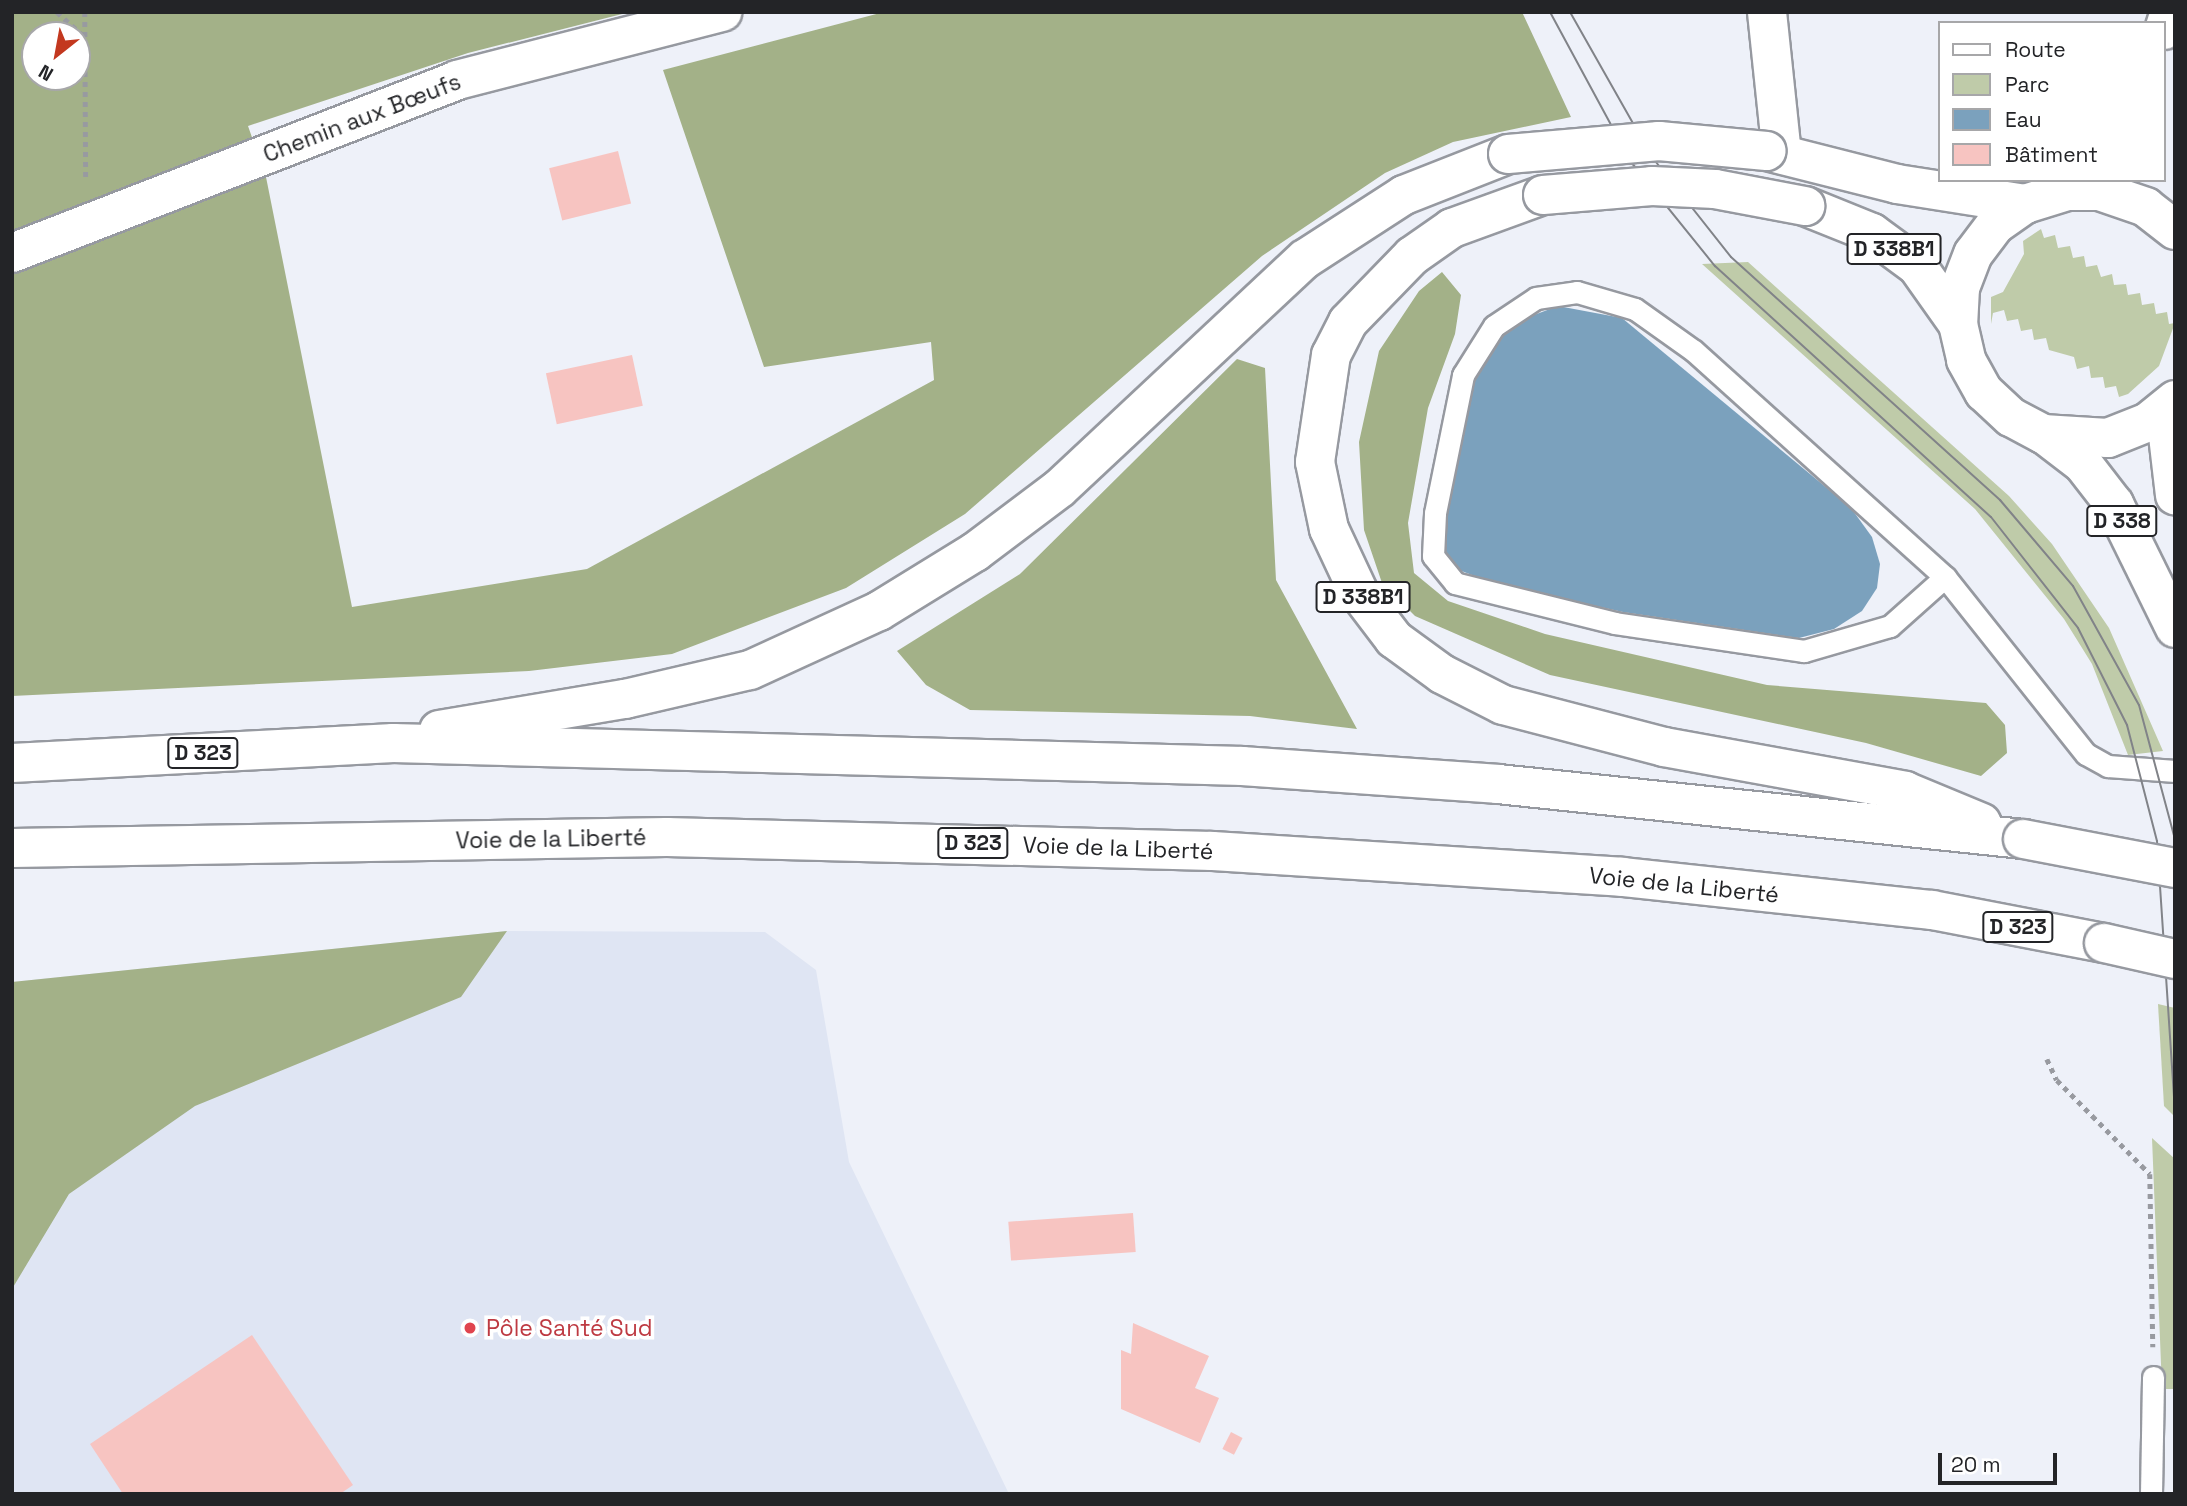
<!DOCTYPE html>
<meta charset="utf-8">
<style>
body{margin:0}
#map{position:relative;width:2187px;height:1506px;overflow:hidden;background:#eef1f9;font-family:"Space Grotesk",sans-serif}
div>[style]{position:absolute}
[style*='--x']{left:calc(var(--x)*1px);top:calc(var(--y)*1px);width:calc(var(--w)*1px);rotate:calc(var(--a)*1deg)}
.built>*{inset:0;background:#dfe5f3}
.green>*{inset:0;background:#bfcba9}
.forest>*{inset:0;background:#a3b188}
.water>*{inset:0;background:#7ba1bd}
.building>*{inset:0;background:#f7c4c1;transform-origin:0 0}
.path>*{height:4.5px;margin-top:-2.25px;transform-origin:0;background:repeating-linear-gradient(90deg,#989aa0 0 5px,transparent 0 10px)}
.roads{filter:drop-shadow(2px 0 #9699a0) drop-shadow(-2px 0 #9699a0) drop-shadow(0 2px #9699a0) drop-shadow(0 -2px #9699a0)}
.service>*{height:21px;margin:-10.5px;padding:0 10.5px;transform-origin:10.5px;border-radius:10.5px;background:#fff}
.minor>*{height:38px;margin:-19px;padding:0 19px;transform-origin:19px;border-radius:19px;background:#fff}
.primary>*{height:38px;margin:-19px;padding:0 19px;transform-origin:19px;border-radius:19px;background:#fff}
.trunk>*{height:38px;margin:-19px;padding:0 19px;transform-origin:19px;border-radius:19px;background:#fff}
.tram>*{height:2px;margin:-1px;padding:0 1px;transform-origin:1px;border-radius:1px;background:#818388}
.bridges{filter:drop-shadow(2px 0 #9699a0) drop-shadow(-2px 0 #9699a0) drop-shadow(0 2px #9699a0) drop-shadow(0 -2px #9699a0)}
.trunk-bridge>*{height:38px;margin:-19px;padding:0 19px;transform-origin:19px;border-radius:19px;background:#fff}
.dots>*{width:19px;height:19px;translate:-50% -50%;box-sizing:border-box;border:4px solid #fff;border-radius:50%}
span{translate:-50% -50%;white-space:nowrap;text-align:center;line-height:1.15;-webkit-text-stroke:7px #fff;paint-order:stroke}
.shield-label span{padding:2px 5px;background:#fff;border:2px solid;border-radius:5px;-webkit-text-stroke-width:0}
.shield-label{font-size:21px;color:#232427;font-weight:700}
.street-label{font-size:23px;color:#232427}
.health-label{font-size:23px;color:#be3a42}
.left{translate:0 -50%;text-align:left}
.frame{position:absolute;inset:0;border:14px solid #232427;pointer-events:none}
.legend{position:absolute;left:1938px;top:21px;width:228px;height:161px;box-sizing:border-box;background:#fff;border:2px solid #a7a7a9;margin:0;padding:9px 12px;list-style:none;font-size:21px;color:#232427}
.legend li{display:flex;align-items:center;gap:14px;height:35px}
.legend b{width:35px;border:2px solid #a7a7a9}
.north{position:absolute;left:21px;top:21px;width:70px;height:70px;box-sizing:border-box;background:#fff;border:2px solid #a7a7a9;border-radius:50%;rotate:211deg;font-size:19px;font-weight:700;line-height:28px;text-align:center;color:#232427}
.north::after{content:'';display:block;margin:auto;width:24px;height:32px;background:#c3381f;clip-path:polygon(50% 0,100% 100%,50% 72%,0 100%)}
.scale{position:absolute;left:1938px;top:1453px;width:119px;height:32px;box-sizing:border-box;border:4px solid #232427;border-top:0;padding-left:9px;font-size:21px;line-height:24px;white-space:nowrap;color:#232427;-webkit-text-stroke:5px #fff;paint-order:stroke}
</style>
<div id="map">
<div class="built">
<i style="clip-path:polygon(507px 931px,765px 932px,816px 970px,849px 1162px,1009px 1494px,12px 1494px,12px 982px)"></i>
</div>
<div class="green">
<i style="clip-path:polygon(2041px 229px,2044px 238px,2055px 235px,2058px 248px,2070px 246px,2073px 258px,2084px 256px,2086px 267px,2097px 265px,2101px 277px,2112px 274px,2114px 285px,2126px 284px,2128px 295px,2140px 293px,2142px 305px,2154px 303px,2156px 314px,2167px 312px,2169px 324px,2175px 323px,2159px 366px,2128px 394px,2119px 397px,2116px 386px,2105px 388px,2103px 377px,2091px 378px,2089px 366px,2077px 369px,2074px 357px,2049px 350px,2046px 338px,2034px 340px,2032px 329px,2021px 331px,2018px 319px,2007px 321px,2004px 310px,1993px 313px,1991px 324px,1991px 297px,2003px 292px,2024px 254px,2023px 241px)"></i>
<i style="clip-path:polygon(1748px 262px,2009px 496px,2052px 544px,2109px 628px,2163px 751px,2128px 755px,2092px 664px,2064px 619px,1975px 509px,1702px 264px)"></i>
<i style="clip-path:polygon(2158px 1004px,2175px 1008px,2175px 1117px,2164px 1106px)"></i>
<i style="clip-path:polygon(2152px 1138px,2175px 1159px,2175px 1398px,2173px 1389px,2162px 1389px)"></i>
</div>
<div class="forest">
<i style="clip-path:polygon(evenodd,12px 12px,630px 12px,468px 53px,248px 126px,266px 177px,352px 607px,587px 569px,934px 380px,931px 342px,764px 367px,663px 70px,884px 12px,1522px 12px,1571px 117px,1453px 142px,1385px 173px,1262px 256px,965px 514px,846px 588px,672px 654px,529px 671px,12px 696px,12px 12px,35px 35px,77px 35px,77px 77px,35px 77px,35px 35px)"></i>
<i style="clip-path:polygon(1442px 272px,1461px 295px,1455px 334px,1428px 408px,1408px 523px,1414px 573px,1448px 601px,1545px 634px,1767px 685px,1986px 703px,2005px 725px,2007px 753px,1981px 776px,1866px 743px,1550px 675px,1415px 616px,1382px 583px,1364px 530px,1359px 442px,1379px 351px,1419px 291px)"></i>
<i style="clip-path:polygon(1237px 359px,1265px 368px,1276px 580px,1357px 729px,1250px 716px,970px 710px,926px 685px,897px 651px,1020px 574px)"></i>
<i style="clip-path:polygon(507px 931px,461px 997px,195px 1106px,69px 1194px,12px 1289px,12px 982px)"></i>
</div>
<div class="water">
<i style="clip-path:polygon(1558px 306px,1622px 318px,1851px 508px,1872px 537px,1880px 564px,1877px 588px,1862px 611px,1834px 629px,1799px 638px,1623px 612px,1493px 583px,1451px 567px,1442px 539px,1450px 462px,1475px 369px,1513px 323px)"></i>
</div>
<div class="building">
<i style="left:618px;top:151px;width:54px;height:71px;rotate:76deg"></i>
<i style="left:632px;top:355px;width:52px;height:88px;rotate:78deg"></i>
<i style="left:1133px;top:1213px;width:39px;height:125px;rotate:86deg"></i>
<i style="clip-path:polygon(1133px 1323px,1209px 1356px,1195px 1388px,1219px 1398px,1200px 1443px,1121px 1409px,1121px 1350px,1131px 1354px)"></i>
<i style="clip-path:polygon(252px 1335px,353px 1485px,340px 1494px,123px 1494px,90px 1444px)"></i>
<i style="left:1231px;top:1432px;width:13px;height:19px;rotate:27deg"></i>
</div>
<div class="path">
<i style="--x:57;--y:12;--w:38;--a:42"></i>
<i style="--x:85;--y:12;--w:169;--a:89.7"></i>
<i style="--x:2047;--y:1059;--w:23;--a:65"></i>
<i style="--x:2057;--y:1080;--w:132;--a:45.3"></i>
<i style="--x:2150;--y:1174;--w:173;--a:89"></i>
</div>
<div class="roads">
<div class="service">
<i style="--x:1945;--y:577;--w:74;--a:138.3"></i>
<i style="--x:1890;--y:626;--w:90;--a:163.8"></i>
<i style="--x:1804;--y:651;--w:191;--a:-171.6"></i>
<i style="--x:1615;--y:623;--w:165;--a:-166"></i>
<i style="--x:1455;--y:583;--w:35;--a:-129"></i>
<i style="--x:1433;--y:556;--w:43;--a:-87.3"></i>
<i style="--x:1435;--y:513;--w:141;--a:-78.5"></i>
<i style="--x:1463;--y:375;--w:58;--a:-57.7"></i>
<i style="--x:1494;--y:326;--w:50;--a:-33.7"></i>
<i style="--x:1536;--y:298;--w:41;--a:-8.3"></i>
<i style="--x:1577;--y:292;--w:60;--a:16.3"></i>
<i style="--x:1635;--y:309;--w:72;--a:35.4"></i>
<i style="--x:1694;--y:351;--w:338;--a:42"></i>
<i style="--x:1945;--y:577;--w:226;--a:51.5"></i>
<i style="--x:2086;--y:754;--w:25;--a:29"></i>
<i style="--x:2108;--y:766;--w:67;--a:4.3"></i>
<i style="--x:2151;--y:1494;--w:117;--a:-89"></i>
</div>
<div class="minor">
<i style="--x:1767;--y:12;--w:143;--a:84"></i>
<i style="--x:12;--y:253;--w:477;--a:-21.2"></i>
<i style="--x:457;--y:80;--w:274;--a:-14.4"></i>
</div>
<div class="primary">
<i style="--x:2164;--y:30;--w:19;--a:-72"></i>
<i style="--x:2175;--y:230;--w:37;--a:-142"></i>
<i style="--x:2146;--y:207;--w:50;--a:-161.2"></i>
<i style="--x:2099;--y:191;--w:32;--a:180"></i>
<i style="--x:2067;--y:191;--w:44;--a:162.8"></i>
<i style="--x:2025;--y:204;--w:37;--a:145"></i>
<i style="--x:1995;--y:225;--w:36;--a:127"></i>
<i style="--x:1973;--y:254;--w:36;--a:111"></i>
<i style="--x:1960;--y:288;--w:36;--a:93"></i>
<i style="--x:1958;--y:324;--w:37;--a:77"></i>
<i style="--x:1966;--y:360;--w:37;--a:61"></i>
<i style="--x:1984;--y:392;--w:37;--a:43"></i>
<i style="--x:2011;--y:417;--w:36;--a:28"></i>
<i style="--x:2043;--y:434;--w:65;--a:3.5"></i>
<i style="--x:2108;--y:438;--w:43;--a:-21.8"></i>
<i style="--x:2148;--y:422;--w:35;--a:-39"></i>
<i style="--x:2165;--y:410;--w:86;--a:83.3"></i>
<i style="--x:2045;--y:435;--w:48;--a:37.3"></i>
<i style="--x:2083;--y:464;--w:51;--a:52.2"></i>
<i style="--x:2114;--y:504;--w:138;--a:63.8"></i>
</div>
<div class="trunk">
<i style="--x:1767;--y:151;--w:134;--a:14.2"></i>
<i style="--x:1897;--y:184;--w:130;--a:8.9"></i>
<i style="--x:1543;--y:195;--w:97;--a:160.1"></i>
<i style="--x:1452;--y:228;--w:49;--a:145"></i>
<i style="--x:1412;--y:256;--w:92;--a:134.1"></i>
<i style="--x:1348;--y:322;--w:37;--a:117"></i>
<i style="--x:1331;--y:355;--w:108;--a:98.5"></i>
<i style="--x:1315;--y:462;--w:68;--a:78.2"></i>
<i style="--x:1329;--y:529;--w:71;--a:64.9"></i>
<i style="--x:1359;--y:593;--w:58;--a:52.7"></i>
<i style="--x:1394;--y:639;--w:59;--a:36.1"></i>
<i style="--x:1442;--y:674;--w:68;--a:26.9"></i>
<i style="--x:1503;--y:705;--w:166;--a:14.6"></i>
<i style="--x:1664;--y:747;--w:245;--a:10.3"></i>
<i style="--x:1905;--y:791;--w:83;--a:22.6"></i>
<i style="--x:1805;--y:206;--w:72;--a:21.9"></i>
<i style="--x:1872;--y:233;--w:56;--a:36.3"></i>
<i style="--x:1917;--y:266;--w:71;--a:54.7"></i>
<i style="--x:439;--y:730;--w:189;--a:-9.5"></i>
<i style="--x:625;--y:699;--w:128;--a:-13.1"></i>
<i style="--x:750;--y:670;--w:142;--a:-24.6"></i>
<i style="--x:879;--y:611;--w:113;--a:-31.6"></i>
<i style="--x:975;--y:552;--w:106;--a:-37"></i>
<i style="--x:1060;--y:488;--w:335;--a:-43.1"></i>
<i style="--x:1305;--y:259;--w:118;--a:-32.9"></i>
<i style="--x:1404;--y:195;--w:112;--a:-21.5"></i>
<i style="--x:12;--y:763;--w:382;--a:-3"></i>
<i style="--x:393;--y:743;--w:850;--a:1.55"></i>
<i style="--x:1243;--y:766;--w:256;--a:4"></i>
<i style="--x:1498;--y:784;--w:528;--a:5.98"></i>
<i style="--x:12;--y:848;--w:655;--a:-0.96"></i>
<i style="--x:667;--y:837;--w:545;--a:1.47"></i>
<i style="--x:1212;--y:851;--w:411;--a:3.6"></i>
<i style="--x:1622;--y:877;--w:312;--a:6.1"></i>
<i style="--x:1932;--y:910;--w:175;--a:10.9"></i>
</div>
</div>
<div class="tram">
<i style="--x:1550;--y:12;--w:170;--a:61.6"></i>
<i style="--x:1631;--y:162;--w:134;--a:51.1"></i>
<i style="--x:1715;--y:266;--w:373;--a:42.3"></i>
<i style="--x:1991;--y:517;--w:141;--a:51.9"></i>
<i style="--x:2078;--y:628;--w:109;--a:63.2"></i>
<i style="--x:2127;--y:725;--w:120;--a:75.5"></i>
<i style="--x:2157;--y:841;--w:269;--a:86.2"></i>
<i style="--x:1570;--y:12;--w:167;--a:60.5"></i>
<i style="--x:1652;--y:157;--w:127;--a:51.7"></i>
<i style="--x:1731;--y:257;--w:363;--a:42.1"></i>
<i style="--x:2000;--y:500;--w:113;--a:49.7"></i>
<i style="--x:2073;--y:586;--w:136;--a:61"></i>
<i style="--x:2139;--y:705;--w:139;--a:75"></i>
</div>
<div class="bridges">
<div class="trunk-bridge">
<i style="--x:1508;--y:154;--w:152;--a:-4.9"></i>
<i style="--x:1659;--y:141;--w:108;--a:5.3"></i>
<i style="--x:1543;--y:195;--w:109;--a:-4.7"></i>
<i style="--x:1652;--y:186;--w:63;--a:2.7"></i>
<i style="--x:1715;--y:189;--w:92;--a:10.7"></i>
<i style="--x:2023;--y:839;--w:155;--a:10.8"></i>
<i style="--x:2104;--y:943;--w:73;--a:12.7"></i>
</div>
</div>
<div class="dots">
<i style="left:470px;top:1328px;background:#e0444e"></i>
</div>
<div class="shield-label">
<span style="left:1894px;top:249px">D 338B1</span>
<span style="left:2122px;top:521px">D 338</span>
<span style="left:1363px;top:597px">D 338B1</span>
<span style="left:203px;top:753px">D 323</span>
<span style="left:973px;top:843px">D 323</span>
<span style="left:2018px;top:927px">D 323</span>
</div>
<div class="street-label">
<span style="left:362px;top:118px;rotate:-21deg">Chemin aux Bœufs</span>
<span style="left:551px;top:839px;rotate:-1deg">Voie de la Liberté</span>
<span style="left:1118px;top:848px;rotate:2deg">Voie de la Liberté</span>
<span style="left:1684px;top:885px;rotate:6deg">Voie de la Liberté</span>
</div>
<div class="health-label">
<span class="left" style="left:486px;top:1328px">Pôle Santé Sud</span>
</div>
<div class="frame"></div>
<ul class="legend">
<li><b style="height:9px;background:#fff"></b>Route</li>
<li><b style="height:19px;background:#bfcba9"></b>Parc</li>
<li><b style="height:19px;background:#7ba1bd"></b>Eau</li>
<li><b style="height:19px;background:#f7c4c1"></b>Bâtiment</li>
</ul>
<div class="north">N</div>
<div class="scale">20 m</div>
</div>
